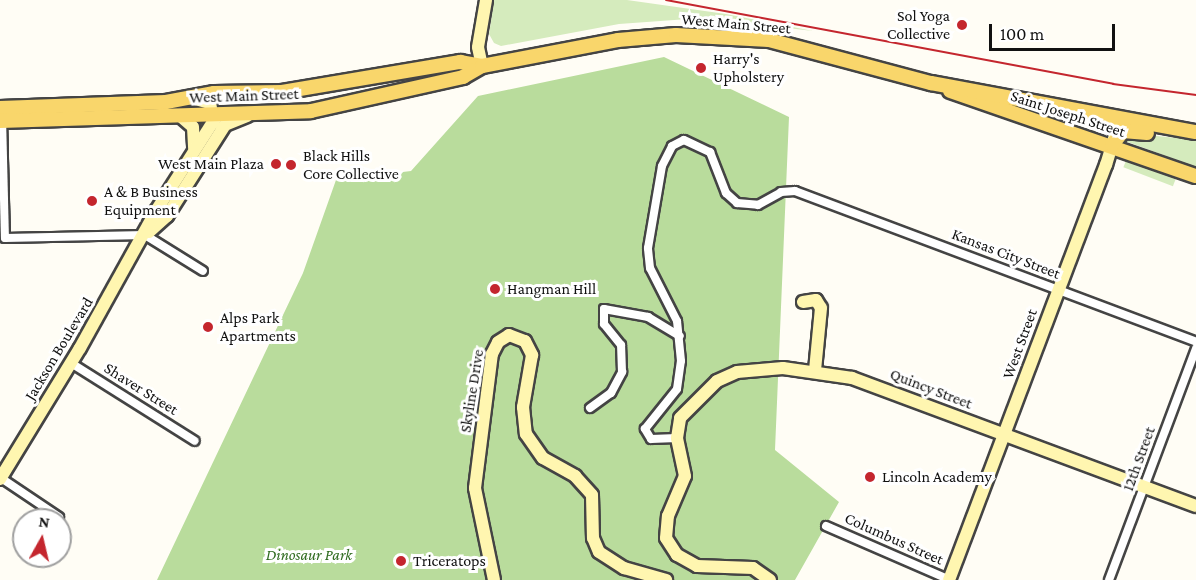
<!DOCTYPE html>
<style>
body{margin:0}
#map{position:relative;width:1196px;height:580px;overflow:hidden;background:#fffdf5;font-family:"Crimson Pro",serif}
div>[style]{position:absolute}
[style*='--x']{left:calc(var(--x)*1px);top:calc(var(--y)*1px);width:calc(var(--w)*1px);rotate:calc(var(--a)*1deg)}
.green>*{inset:0;background:#d5ebbd;transform-origin:0 0}
.forest>*{inset:0;background:#b9dc9c}
.roads{filter:drop-shadow(2px 0 #444) drop-shadow(-2px 0 #444) drop-shadow(0 2px #444) drop-shadow(0 -2px #444)}
.street>*{height:8px;margin:-4px;padding:0 4px;transform-origin:4px;border-radius:4px;background:#fff}
.secondary>*{height:12px;margin:-6px;padding:0 6px;transform-origin:6px;border-radius:6px;background:#fff6b0}
.primary>*{height:14px;margin:-7px;padding:0 7px;transform-origin:7px;border-radius:7px;background:#f9d66b}
.rail>*{height:2px;margin:-1px;padding:0 1px;transform-origin:1px;border-radius:1px;background:#c4262e}
.dots>*{width:16px;height:16px;translate:-50% -50%;box-sizing:border-box;border:3px solid #fff;border-radius:50%}
span{translate:-50% -50%;white-space:nowrap;text-align:center;line-height:1.15;-webkit-text-stroke:6px #fff;paint-order:stroke}
.poi-label{font-size:16px;color:#111}
.right{translate:-100% -50%;text-align:right}
.left{translate:0 -50%;text-align:left}
.street-label{font-size:16px;color:#111}
.park-label{font-size:16px;color:#2f6b1f;font-style:italic}
.north{position:absolute;left:12px;top:508px;width:60px;height:60px;box-sizing:border-box;background:#fff;border:2px solid #a0a0a0;border-radius:50%;rotate:8deg;font-size:16px;font-weight:700;line-height:24px;text-align:center;color:#111}
.north::after{content:'';display:block;margin:auto;width:21px;height:27px;background:#c4262e;clip-path:polygon(50% 0,100% 100%,50% 72%,0 100%)}
.scale{position:absolute;left:989px;top:24px;width:126px;height:27px;box-sizing:border-box;border:3px solid #111;border-top:0;padding-left:8px;font-size:18px;line-height:21px;white-space:nowrap;color:#111;-webkit-text-stroke:4px #fff;paint-order:stroke}
</style>
<div id="map">
<div class="green">
<i style="clip-path:polygon(494px 0,627px 0,726px 14px,813px 31px,702px 18px,619px 24px,501px 46px,494px 43px,489px 34px)"></i>
<i style="clip-path:polygon(1128px 133px,1196px 140px,1196px 167px,1125px 141px)"></i>
<i style="left:1127px;top:158px;width:53px;height:10px;rotate:21deg"></i>
</div>
<div class="forest">
<i style="clip-path:polygon(664px 57px,789px 117px,775px 450px,839px 502px,795px 580px,157px 580px,303px 273px,336px 180px,411px 171px,478px 96px)"></i>
</div>
<div class="roads">
<div class="street">
<i style="--x:2;--y:117;--w:121;--a:88.6"></i>
<i style="--x:5;--y:238;--w:140;--a:-1.2"></i>
<i style="--x:145;--y:235;--w:68;--a:31.8"></i>
<i style="--x:71;--y:363;--w:146;--a:32.2"></i>
<i style="--x:590;--y:408;--w:26;--a:-36"></i>
<i style="--x:611;--y:393;--w:24;--a:-62"></i>
<i style="--x:622;--y:372;--w:27;--a:-92"></i>
<i style="--x:621;--y:345;--w:27;--a:-129"></i>
<i style="--x:604;--y:324;--w:15;--a:-90"></i>
<i style="--x:604;--y:309;--w:45;--a:10.3"></i>
<i style="--x:648;--y:317;--w:37;--a:31"></i>
<i style="--x:677;--y:438;--w:26;--a:178"></i>
<i style="--x:651;--y:439;--w:12;--a:-121"></i>
<i style="--x:645;--y:429;--w:51;--a:-51.3"></i>
<i style="--x:677;--y:389;--w:28;--a:-82"></i>
<i style="--x:681;--y:361;--w:40;--a:-95.7"></i>
<i style="--x:677;--y:321;--w:59;--a:-117"></i>
<i style="--x:650;--y:268;--w:20;--a:-96"></i>
<i style="--x:648;--y:248;--w:83;--a:-80.3"></i>
<i style="--x:662;--y:166;--w:22;--a:-63"></i>
<i style="--x:672;--y:146;--w:13;--a:-27"></i>
<i style="--x:684;--y:140;--w:29;--a:25"></i>
<i style="--x:710;--y:152;--w:44;--a:68.7"></i>
<i style="--x:726;--y:193;--w:15;--a:42"></i>
<i style="--x:737;--y:203;--w:21;--a:5"></i>
<i style="--x:758;--y:205;--w:26;--a:-29"></i>
<i style="--x:781;--y:192;--w:14;--a:-4"></i>
<i style="--x:795;--y:191;--w:428;--a:20.6"></i>
<i style="--x:1;--y:478;--w:70;--a:33.9"></i>
<i style="--x:826;--y:526;--w:135;--a:23.5"></i>
<i style="--x:1109;--y:580;--w:248;--a:-69.4"></i>
</div>
<div class="secondary">
<i style="--x:482;--y:66;--w:19;--a:-102"></i>
<i style="--x:478;--y:47;--w:48;--a:-80.3"></i>
<i style="--x:192;--y:98;--w:19;--a:16"></i>
<i style="--x:210;--y:103;--w:20;--a:79"></i>
<i style="--x:179;--y:115;--w:18;--a:41"></i>
<i style="--x:193;--y:127;--w:21;--a:87"></i>
<i style="--x:149;--y:232;--w:24;--a:-42"></i>
<i style="--x:167;--y:216;--w:108;--a:-57.5"></i>
<i style="--x:225;--y:125;--w:24;--a:-22"></i>
<i style="--x:803;--y:302;--w:13;--a:-9"></i>
<i style="--x:816;--y:300;--w:9;--a:58"></i>
<i style="--x:821;--y:308;--w:62;--a:95.5"></i>
<i style="--x:0;--y:479;--w:153;--a:-58.6"></i>
<i style="--x:80;--y:348;--w:157;--a:-61"></i>
<i style="--x:156;--y:211;--w:115;--a:-57.4"></i>
<i style="--x:494;--y:580;--w:94;--a:-101.7"></i>
<i style="--x:475;--y:488;--w:135;--a:-82.8"></i>
<i style="--x:492;--y:354;--w:13;--a:-63"></i>
<i style="--x:498;--y:342;--w:13;--a:-32"></i>
<i style="--x:509;--y:335;--w:17;--a:21"></i>
<i style="--x:525;--y:341;--w:16;--a:63"></i>
<i style="--x:532;--y:355;--w:53;--a:99.8"></i>
<i style="--x:523;--y:407;--w:27;--a:84"></i>
<i style="--x:526;--y:434;--w:29;--a:55"></i>
<i style="--x:543;--y:458;--w:37;--a:29"></i>
<i style="--x:575;--y:476;--w:25;--a:48"></i>
<i style="--x:592;--y:495;--w:43;--a:88.7"></i>
<i style="--x:593;--y:538;--w:15;--a:67"></i>
<i style="--x:599;--y:552;--w:30;--a:33"></i>
<i style="--x:624;--y:568;--w:44;--a:15.9"></i>
<i style="--x:770;--y:580;--w:21;--a:-145"></i>
<i style="--x:753;--y:568;--w:56;--a:-178"></i>
<i style="--x:697;--y:566;--w:23;--a:-151"></i>
<i style="--x:677;--y:555;--w:20;--a:-123"></i>
<i style="--x:666;--y:538;--w:22;--a:-85"></i>
<i style="--x:668;--y:516;--w:43;--a:-67"></i>
<i style="--x:685;--y:476;--w:39;--a:-102"></i>
<i style="--x:677;--y:438;--w:20;--a:-81"></i>
<i style="--x:680;--y:418;--w:52;--a:-45"></i>
<i style="--x:717;--y:381;--w:22;--a:-24"></i>
<i style="--x:737;--y:372;--w:46;--a:-5"></i>
<i style="--x:783;--y:368;--w:70;--a:8.2"></i>
<i style="--x:852;--y:378;--w:367;--a:20.4"></i>
<i style="--x:949;--y:580;--w:444;--a:-69.3"></i>
<i style="--x:1106;--y:165;--w:48;--a:-73.1"></i>
</div>
<div class="primary">
<i style="--x:950;--y:91;--w:260;--a:19.1"></i>
<i style="--x:0;--y:108;--w:166;--a:-2.1"></i>
<i style="--x:166;--y:102;--w:49;--a:-10.6"></i>
<i style="--x:214;--y:93;--w:68;--a:-0.8"></i>
<i style="--x:282;--y:92;--w:181;--a:-9.6"></i>
<i style="--x:460;--y:62;--w:22;--a:10"></i>
<i style="--x:0;--y:121;--w:311;--a:-1.8"></i>
<i style="--x:311;--y:111;--w:156;--a:-12.6"></i>
<i style="--x:463;--y:77;--w:22;--a:-30"></i>
<i style="--x:482;--y:66;--w:138;--a:-10.8"></i>
<i style="--x:618;--y:40;--w:58;--a:-4.9"></i>
<i style="--x:676;--y:35;--w:93;--a:3.1"></i>
<i style="--x:769;--y:40;--w:168;--a:14.9"></i>
<i style="--x:931;--y:83;--w:269;--a:10.5"></i>
<i style="--x:1112;--y:145;--w:18;--a:-52"></i>
<i style="--x:1123;--y:131;--w:24;--a:5"></i>
</div>
</div>
<div class="rail">
<i style="--x:666;--y:0;--w:455;--a:10.6"></i>
<i style="--x:1113;--y:84;--w:84;--a:7.5"></i>
</div>
<div class="dots">
<i style="left:962px;top:25px;background:#c4262e"></i>
<i style="left:701px;top:68px;background:#c4262e"></i>
<i style="left:276px;top:164px;background:#c4262e"></i>
<i style="left:291px;top:165px;background:#c4262e"></i>
<i style="left:92px;top:201px;background:#c4262e"></i>
<i style="left:495px;top:289px;background:#c4262e"></i>
<i style="left:208px;top:327px;background:#c4262e"></i>
<i style="left:870px;top:477px;background:#c4262e"></i>
<i style="left:401px;top:561px;background:#c4262e"></i>
</div>
<div class="poi-label">
<span class="right" style="left:950px;top:25px">Sol Yoga<br>Collective</span>
<span class="left" style="left:713px;top:68px">Harry's<br>Upholstery</span>
<span class="left" style="left:303px;top:165px">Black Hills<br>Core Collective</span>
<span class="right" style="left:264px;top:164px">West Main Plaza</span>
<span class="left" style="left:104px;top:201px">A &amp; B Business<br>Equipment</span>
<span class="left" style="left:507px;top:289px">Hangman Hill</span>
<span class="left" style="left:220px;top:327px">Alps Park<br>Apartments</span>
<span class="left" style="left:882px;top:477px">Lincoln Academy</span>
<span class="left" style="left:413px;top:561px">Triceratops</span>
</div>
<div class="street-label">
<span style="left:736px;top:24px;rotate:5deg">West Main Street</span>
<span style="left:244px;top:96px;rotate:-2deg">West Main Street</span>
<span style="left:1068px;top:114px;rotate:18deg">Saint Joseph Street</span>
<span style="left:1006px;top:254px;rotate:21deg">Kansas City Street</span>
<span style="left:1020px;top:344px;rotate:-70deg">West Street</span>
<span style="left:59px;top:349px;rotate:-59deg">Jackson Boulevard</span>
<span style="left:141px;top:389px;rotate:32deg">Shaver Street</span>
<span style="left:931px;top:389px;rotate:21deg">Quincy Street</span>
<span style="left:472px;top:391px;rotate:-81deg">Skyline Drive</span>
<span style="left:1139px;top:459px;rotate:-70deg">12th Street</span>
<span style="left:894px;top:539px;rotate:24deg">Columbus Street</span>
</div>
<div class="park-label">
<span style="left:309px;top:555px">Dinosaur Park</span>
</div>
<div class="north">N</div>
<div class="scale">100 m</div>
</div>
